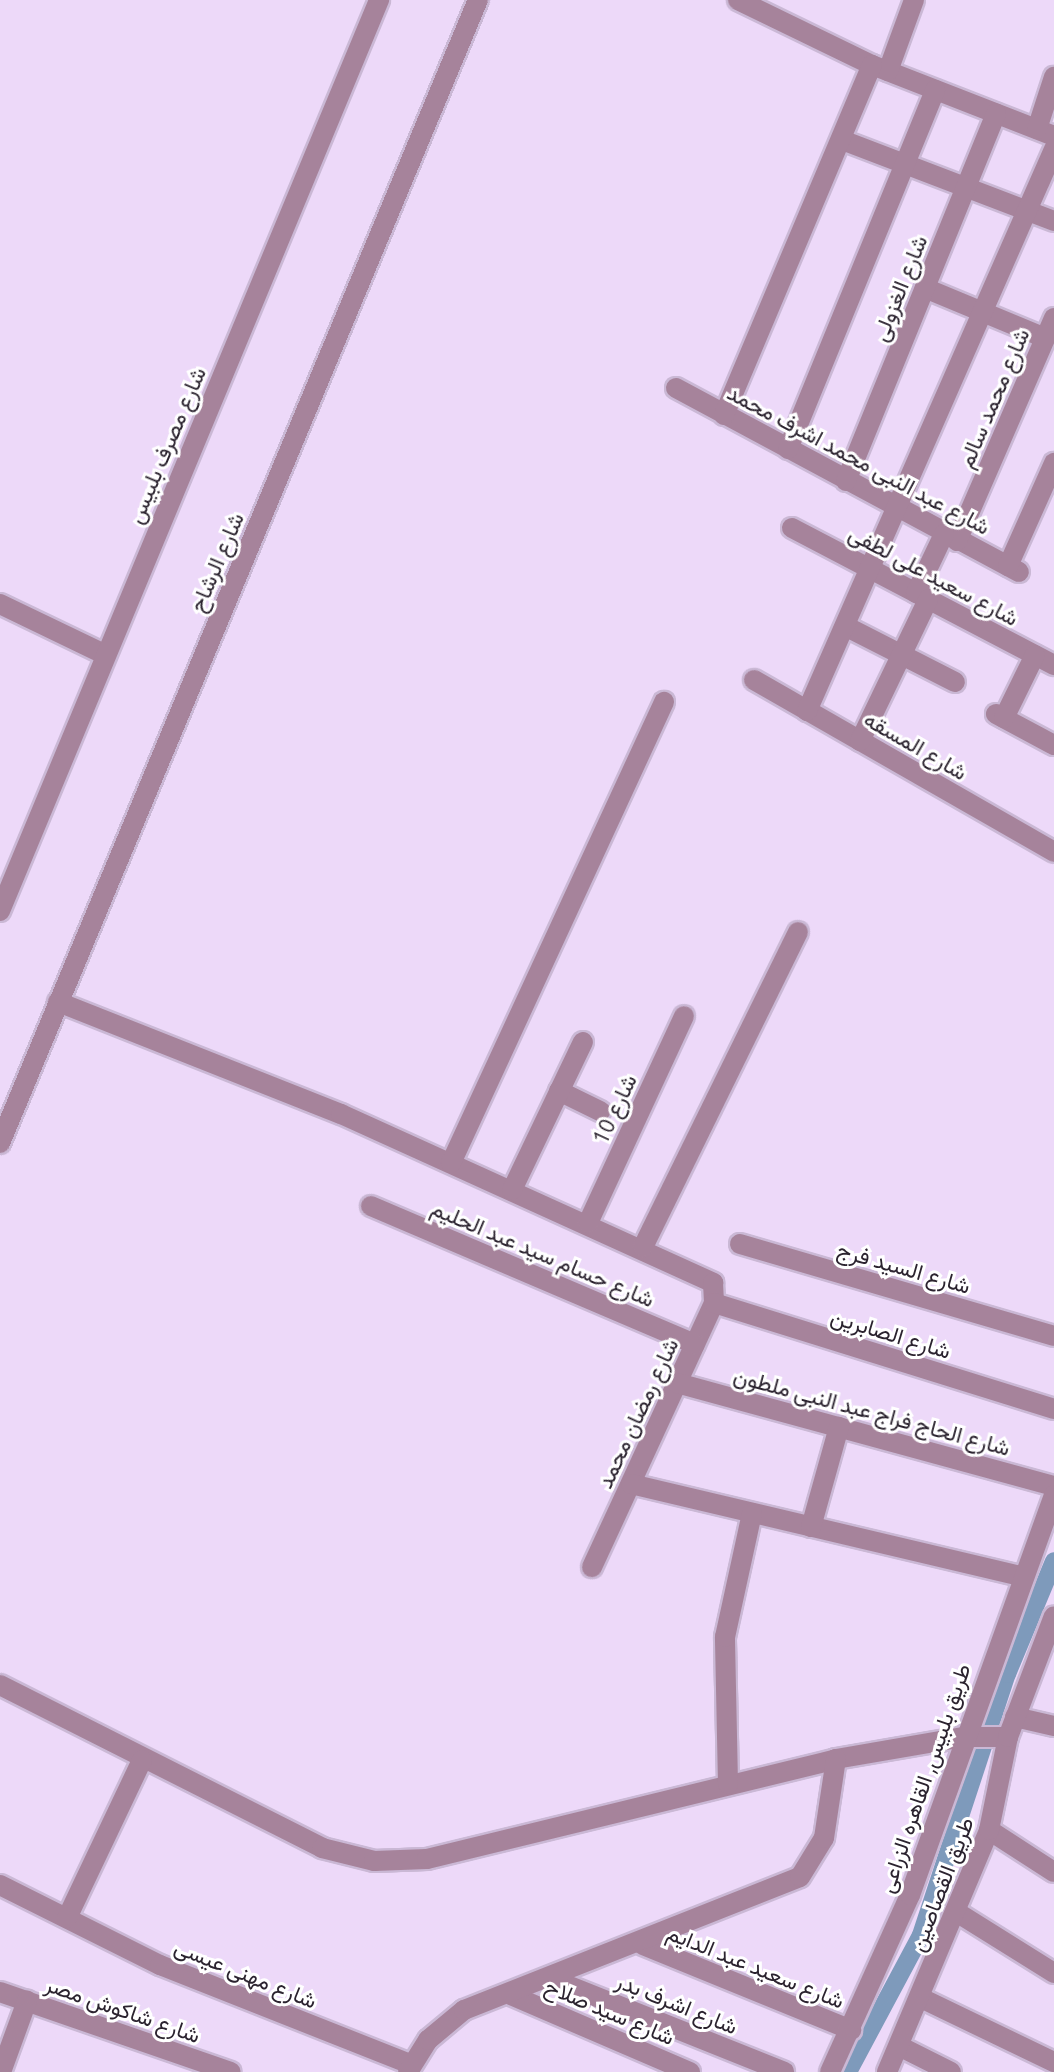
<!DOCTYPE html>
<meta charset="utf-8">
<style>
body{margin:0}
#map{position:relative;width:1054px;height:2072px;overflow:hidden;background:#edd9f9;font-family:Ubuntu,Vazirmatn,sans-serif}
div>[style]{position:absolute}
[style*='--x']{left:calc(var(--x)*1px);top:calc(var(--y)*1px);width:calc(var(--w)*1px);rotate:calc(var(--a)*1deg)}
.canal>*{height:18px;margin:-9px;padding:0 9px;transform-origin:9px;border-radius:9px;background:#7e9abb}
.roads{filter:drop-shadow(2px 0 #cab8d5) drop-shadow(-2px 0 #cab8d5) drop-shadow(0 2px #cab8d5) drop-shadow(0 -2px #cab8d5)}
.minor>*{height:20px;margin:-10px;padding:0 10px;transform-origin:10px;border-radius:10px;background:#a6839b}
span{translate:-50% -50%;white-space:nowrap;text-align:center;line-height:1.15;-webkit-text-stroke:6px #fff;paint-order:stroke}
.street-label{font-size:22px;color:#2b232f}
</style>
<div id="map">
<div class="canal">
<i style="--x:848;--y:2072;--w:155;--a:-61.9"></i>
<i style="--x:921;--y:1935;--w:275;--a:-71.8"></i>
<i style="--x:1007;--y:1674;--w:122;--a:-67.4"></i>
</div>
<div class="roads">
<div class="minor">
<i style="--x:738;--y:0;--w:149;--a:25.9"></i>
<i style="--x:872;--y:65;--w:195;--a:21.3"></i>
<i style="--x:888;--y:71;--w:76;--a:-69.9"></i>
<i style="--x:1037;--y:129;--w:55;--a:-71.9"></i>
<i style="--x:842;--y:140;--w:227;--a:20.9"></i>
<i style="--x:925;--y:288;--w:130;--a:22.6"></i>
<i style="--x:676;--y:388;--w:389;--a:28.2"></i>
<i style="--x:724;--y:415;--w:380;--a:-67.1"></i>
<i style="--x:788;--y:449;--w:388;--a:-67.7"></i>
<i style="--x:846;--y:481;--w:397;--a:-67.8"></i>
<i style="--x:792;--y:528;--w:296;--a:27.6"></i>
<i style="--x:957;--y:541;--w:243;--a:-66.5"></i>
<i style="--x:1008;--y:566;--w:113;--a:-65.9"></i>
<i style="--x:916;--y:593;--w:65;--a:-64.6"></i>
<i style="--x:0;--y:604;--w:115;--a:25.7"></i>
<i style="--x:847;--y:627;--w:121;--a:27"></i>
<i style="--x:754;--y:680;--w:346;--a:29.8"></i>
<i style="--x:807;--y:711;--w:614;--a:-66.27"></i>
<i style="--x:996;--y:714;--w:66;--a:28.1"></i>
<i style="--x:1004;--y:718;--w:70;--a:-63.8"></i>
<i style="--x:860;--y:741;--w:157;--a:-64.3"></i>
<i style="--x:0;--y:911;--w:987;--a:-67.41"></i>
<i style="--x:58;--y:1002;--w:304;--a:21.6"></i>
<i style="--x:341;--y:1114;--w:409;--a:24.4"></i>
<i style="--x:713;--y:1283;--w:20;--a:87"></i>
<i style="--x:714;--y:1303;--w:291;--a:114.8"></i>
<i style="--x:559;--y:1091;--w:46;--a:26"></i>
<i style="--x:0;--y:1143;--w:1239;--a:-67.31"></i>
<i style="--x:451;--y:1163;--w:508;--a:-65.2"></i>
<i style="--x:512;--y:1190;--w:164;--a:-64.4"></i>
<i style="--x:371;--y:1206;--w:352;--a:23.1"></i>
<i style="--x:588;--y:1223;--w:228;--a:-65.1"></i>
<i style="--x:740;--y:1244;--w:327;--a:16.3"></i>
<i style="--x:643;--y:1247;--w:351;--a:-63.8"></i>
<i style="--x:714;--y:1303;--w:356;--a:17.3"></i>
<i style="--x:677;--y:1383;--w:391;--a:15.3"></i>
<i style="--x:631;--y:1484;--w:399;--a:13.3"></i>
<i style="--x:811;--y:1527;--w:104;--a:-74.4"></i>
<i style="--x:0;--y:1685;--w:361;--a:26.8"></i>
<i style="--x:322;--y:1848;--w:54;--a:14"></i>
<i style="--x:374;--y:1861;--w:53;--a:-2.2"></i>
<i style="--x:427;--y:1859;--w:421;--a:-13.7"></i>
<i style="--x:836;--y:1759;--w:130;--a:-9.8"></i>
<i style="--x:964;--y:1737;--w:44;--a:0"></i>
<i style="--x:1015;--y:1717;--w:40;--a:13"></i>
<i style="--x:728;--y:1784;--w:147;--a:-91.2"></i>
<i style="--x:725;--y:1637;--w:127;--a:-77.7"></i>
<i style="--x:989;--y:1830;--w:77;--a:32.9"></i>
<i style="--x:0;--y:1885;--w:179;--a:26.6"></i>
<i style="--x:160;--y:1965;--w:271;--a:21.6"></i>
<i style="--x:958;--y:1913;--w:113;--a:32"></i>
<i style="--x:67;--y:1918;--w:175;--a:-64.6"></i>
<i style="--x:643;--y:1945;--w:225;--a:22.2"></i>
<i style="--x:552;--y:1979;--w:250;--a:21.8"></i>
<i style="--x:0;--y:1992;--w:244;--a:19.1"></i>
<i style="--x:511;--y:1995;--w:195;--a:23.3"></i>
<i style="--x:921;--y:1998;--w:148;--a:25.7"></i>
<i style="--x:899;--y:2046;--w:58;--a:26.6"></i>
<i style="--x:1;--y:2072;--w:76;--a:-69.9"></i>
<i style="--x:408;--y:2072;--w:38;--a:-58"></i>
<i style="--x:428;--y:2040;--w:47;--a:-39.8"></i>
<i style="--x:464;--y:2010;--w:361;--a:-21.6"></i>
<i style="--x:800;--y:1877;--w:46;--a:-58.4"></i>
<i style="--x:824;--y:1838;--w:80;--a:-81.4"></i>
<i style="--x:830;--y:2072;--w:194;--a:-65.7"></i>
<i style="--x:910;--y:1895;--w:425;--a:-70.2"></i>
<i style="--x:887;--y:2072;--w:263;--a:-67.1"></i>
<i style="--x:989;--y:1830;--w:95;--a:-78.5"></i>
<i style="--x:1008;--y:1737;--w:129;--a:-69.2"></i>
</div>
</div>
<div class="street-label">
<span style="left:899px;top:288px;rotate:-68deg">شارع الغزولى</span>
<span style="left:993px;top:398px;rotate:-67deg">شارع محمد سالم</span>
<span style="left:166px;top:445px;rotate:-67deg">شارع مصرف بلبيس</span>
<span style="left:859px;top:459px;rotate:28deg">شارع عبد النبى محمد اشرف محمد</span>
<span style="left:216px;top:562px;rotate:-67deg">شارع الرشاح</span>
<span style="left:934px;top:575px;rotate:28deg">شارع سعيد على لطفى</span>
<span style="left:916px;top:745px;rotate:30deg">شارع المسقه</span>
<span style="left:614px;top:1109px;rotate:-65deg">شارع 10</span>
<span style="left:543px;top:1253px;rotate:23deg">شارع حسام سيد عبد الحليم</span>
<span style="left:904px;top:1267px;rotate:16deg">شارع السيد فرج</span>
<span style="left:891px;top:1333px;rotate:17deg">شارع الصابرين</span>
<span style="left:872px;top:1411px;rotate:15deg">شارع الحاج فراج عبد النبى ملطون</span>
<span style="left:637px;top:1413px;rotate:-65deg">شارع رمضان محمد</span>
<span style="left:924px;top:1778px;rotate:-71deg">طريق بلبيس, القاهره الزراعى</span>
<span style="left:941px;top:1884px;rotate:-69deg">طريق القصاصين</span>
<span style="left:756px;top:1966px;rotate:22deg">شارع سعيد عبد الدايم</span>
<span style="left:246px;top:1973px;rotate:22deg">شارع مهنى عيسى</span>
<span style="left:677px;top:2003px;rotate:22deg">شارع اشرف بدر</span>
<span style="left:123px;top:2009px;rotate:19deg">شارع شاكوش مصر</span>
<span style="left:610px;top:2011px;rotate:23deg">شارع سيد صلاح</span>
</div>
</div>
